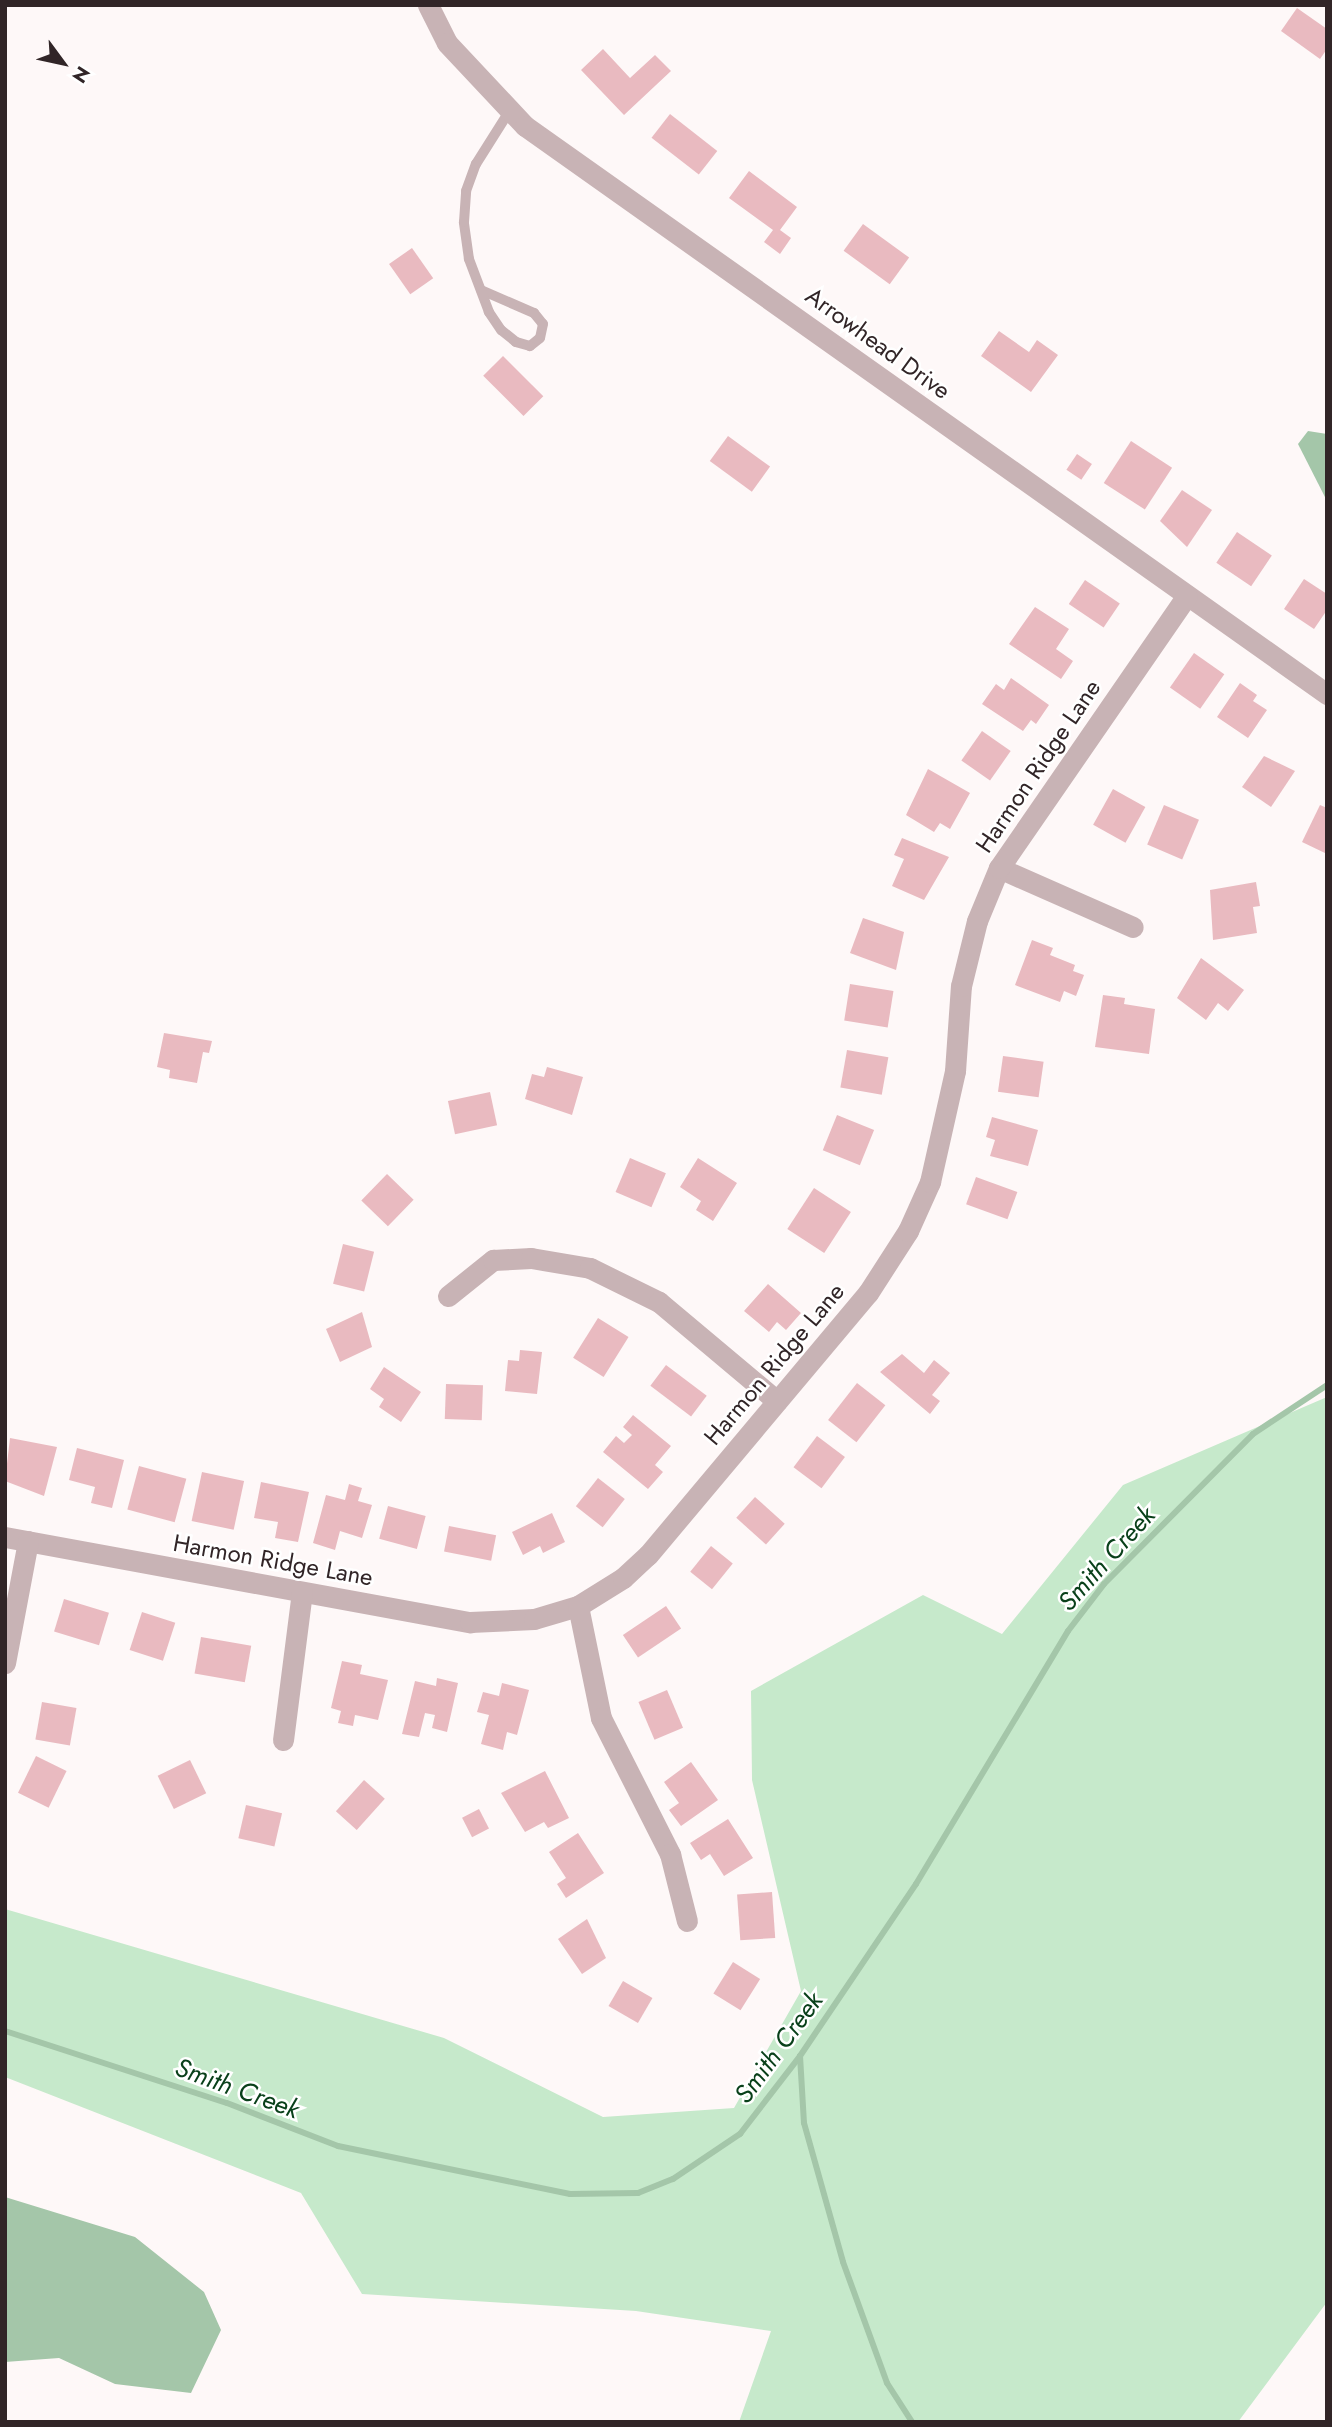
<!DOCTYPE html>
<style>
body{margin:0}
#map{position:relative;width:1332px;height:2427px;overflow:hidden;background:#fef8f8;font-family:Jost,sans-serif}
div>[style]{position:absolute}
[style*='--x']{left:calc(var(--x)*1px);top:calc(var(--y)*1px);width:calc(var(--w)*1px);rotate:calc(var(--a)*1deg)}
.green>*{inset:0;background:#c6e9cb}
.water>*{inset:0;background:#a4c6a9}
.stream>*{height:6px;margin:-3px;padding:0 3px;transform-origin:3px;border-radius:3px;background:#a4c6a9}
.building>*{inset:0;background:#e9bac0;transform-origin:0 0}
.service>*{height:10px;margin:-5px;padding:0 5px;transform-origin:5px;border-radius:5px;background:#c8b3b5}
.minor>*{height:21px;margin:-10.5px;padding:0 10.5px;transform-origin:10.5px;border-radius:10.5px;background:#c8b3b5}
span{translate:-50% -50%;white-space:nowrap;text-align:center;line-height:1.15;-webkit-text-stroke:5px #fff;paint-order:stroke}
.street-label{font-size:24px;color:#312527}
.water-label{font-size:26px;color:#09401a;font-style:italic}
.frame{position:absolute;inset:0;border:7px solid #312527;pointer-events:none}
.north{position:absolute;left:28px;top:28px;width:70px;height:70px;-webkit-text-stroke:5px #fff;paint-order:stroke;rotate:123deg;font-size:19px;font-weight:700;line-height:28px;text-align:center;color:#312527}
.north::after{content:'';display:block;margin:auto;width:24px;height:32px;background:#312527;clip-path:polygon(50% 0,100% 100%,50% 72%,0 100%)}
</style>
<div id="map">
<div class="green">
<i style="clip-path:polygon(1327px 1397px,1327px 2302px,1238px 2422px,739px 2422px,771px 2331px,636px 2311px,362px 2294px,301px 2193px,5px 2077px,5px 1909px,444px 2038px,603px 2117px,734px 2108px,801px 1991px,752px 1780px,751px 1691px,923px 1595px,1002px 1634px,1123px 1485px)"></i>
</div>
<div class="water">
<i style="clip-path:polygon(1308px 431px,1327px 434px,1327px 501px,1298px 444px)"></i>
<i style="clip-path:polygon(5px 2197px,135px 2237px,204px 2292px,221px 2330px,191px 2393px,115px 2384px,59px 2358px,5px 2362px)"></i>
</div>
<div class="stream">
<i style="--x:5;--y:2031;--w:233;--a:18"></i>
<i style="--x:227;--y:2103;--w:119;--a:21.2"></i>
<i style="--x:338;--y:2146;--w:237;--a:11.7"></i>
<i style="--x:570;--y:2194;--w:68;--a:-0.8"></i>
<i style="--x:638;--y:2193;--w:38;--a:-22"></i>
<i style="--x:673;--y:2179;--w:81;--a:-33.9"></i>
<i style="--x:740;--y:2134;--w:98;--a:-52.4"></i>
<i style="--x:800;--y:2056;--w:207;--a:-56"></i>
<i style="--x:916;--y:1884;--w:295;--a:-59"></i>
<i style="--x:1068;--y:1631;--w:59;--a:-52.5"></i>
<i style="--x:1104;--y:1584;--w:211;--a:-45.2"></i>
<i style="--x:1253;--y:1434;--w:89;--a:-33.5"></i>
<i style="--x:800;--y:2056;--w:67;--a:86.6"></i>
<i style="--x:804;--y:2123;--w:144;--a:74.3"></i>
<i style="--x:843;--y:2262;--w:129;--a:70"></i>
<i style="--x:887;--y:2383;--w:46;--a:57.3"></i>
</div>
<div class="building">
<i style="clip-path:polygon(1297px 8px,1327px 29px,1327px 49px,1320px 59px,1281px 31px)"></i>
<i style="clip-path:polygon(603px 49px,630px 78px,655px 55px,671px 71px,624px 115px,581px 70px)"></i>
<i style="left:670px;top:114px;width:60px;height:30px;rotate:38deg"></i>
<i style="clip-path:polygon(749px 171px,797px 207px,780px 230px,791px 238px,780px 254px,764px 242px,773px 230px,729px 198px)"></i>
<i style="left:863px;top:224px;width:57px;height:33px;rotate:36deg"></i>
<i style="left:412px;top:248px;width:37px;height:28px;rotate:55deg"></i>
<i style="clip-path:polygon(999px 331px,1029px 352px,1037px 340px,1058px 355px,1031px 392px,981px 356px)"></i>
<i style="left:503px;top:356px;width:57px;height:28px;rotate:45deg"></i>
<i style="left:728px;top:436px;width:52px;height:31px;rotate:36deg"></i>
<i style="left:1131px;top:441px;width:49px;height:50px;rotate:33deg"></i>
<i style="left:1077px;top:454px;width:18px;height:19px;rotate:34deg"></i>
<i style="clip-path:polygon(1182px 490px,1212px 510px,1187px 547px,1160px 521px)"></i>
<i style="left:1237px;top:532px;width:42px;height:37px;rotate:34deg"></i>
<i style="clip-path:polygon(1304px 579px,1327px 594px,1327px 610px,1314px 629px,1284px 609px)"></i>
<i style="left:1085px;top:580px;width:42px;height:29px;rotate:34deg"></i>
<i style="clip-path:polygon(1035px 607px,1069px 629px,1056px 649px,1073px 661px,1061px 679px,1009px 644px)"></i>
<i style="left:1194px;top:653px;width:37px;height:42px;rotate:35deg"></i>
<i style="clip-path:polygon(1011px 678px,1049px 705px,1036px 724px,1031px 720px,1023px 731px,982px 704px,996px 684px,1004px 690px)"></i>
<i style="clip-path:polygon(1240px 683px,1257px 695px,1253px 701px,1267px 710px,1248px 738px,1217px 717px)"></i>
<i style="left:982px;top:731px;width:35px;height:36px;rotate:35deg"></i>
<i style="clip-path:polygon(1264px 756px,1295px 771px,1271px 807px,1242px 787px)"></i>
<i style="clip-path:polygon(928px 769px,970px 793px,950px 829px,940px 823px,934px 832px,906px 815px)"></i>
<i style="left:1113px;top:789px;width:37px;height:41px;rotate:29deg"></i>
<i style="left:1164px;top:805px;width:38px;height:43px;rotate:23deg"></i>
<i style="clip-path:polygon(1320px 805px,1327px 808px,1327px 854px,1302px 842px)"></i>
<i style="clip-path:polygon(902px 838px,949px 857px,924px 900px,892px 886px,904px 859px,894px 855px)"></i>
<i style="clip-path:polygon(1256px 882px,1260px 906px,1253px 907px,1257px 933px,1213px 940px,1210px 890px)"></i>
<i style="clip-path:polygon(863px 918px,904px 932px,896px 970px,850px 953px)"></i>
<i style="clip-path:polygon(1032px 940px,1053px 948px,1050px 955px,1075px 965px,1073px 971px,1084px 975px,1076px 996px,1064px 991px,1060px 1002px,1015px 985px)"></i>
<i style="clip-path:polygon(1201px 958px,1244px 990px,1228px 1011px,1218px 1003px,1206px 1020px,1177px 998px)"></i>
<i style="left:850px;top:984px;width:44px;height:37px;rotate:9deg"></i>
<i style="clip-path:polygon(1103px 995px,1125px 998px,1124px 1004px,1155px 1009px,1149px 1054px,1095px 1047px)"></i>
<i style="clip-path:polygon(164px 1033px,212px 1041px,209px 1053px,203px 1052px,197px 1083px,169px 1078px,170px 1070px,157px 1067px)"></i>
<i style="left:847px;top:1050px;width:42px;height:38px;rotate:10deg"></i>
<i style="left:1003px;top:1056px;width:41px;height:36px;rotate:8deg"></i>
<i style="clip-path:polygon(547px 1067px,583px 1077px,572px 1115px,525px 1099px,532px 1074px,544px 1077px)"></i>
<i style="left:490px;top:1092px;width:34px;height:43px;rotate:78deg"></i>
<i style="left:837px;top:1115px;width:40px;height:38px;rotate:22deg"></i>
<i style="clip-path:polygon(992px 1117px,1038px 1130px,1028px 1166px,990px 1156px,995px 1140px,986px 1137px)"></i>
<i style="left:630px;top:1158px;width:39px;height:37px;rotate:23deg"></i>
<i style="clip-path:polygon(698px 1158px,737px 1183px,713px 1221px,696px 1210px,701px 1201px,680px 1187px)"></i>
<i style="left:387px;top:1174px;width:37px;height:37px;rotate:44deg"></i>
<i style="left:976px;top:1177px;width:44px;height:29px;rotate:20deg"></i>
<i style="left:814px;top:1188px;width:44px;height:49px;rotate:33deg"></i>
<i style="left:343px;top:1244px;width:32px;height:41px;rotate:14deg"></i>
<i style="clip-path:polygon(768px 1284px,801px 1313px,786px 1330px,777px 1322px,769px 1332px,744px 1311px)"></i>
<i style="clip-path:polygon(362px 1312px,372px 1347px,340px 1362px,326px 1329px)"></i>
<i style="left:598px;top:1318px;width:36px;height:47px;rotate:32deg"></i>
<i style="clip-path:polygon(520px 1350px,542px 1352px,537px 1394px,505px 1391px,508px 1360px,519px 1361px)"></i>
<i style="clip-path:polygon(902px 1354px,924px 1373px,934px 1360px,950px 1373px,932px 1395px,940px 1401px,930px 1414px,880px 1372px)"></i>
<i style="left:666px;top:1365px;width:51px;height:26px;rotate:37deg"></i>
<i style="clip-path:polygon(384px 1367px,421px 1392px,401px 1422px,379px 1407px,384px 1399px,370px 1389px)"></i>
<i style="left:857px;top:1383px;width:36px;height:47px;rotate:38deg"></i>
<i style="left:446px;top:1384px;width:37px;height:35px;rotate:2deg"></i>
<i style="clip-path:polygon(633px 1415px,671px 1446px,655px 1465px,663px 1472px,648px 1489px,603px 1452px,616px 1436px,624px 1443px,632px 1435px,623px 1427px)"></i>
<i style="left:817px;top:1436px;width:35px;height:39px;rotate:37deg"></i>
<i style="clip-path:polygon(10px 1438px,57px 1447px,44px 1496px,5px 1481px)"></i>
<i style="clip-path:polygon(77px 1448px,124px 1460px,112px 1508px,91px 1503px,95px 1487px,69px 1480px)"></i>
<i style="left:139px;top:1466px;width:49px;height:45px;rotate:15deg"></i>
<i style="left:202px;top:1472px;width:43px;height:50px;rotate:12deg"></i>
<i style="left:598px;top:1478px;width:34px;height:36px;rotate:38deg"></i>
<i style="clip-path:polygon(261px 1482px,309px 1492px,298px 1542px,275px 1538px,278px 1522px,254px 1518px)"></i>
<i style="clip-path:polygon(349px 1484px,362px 1488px,358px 1501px,372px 1505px,362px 1538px,340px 1531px,335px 1550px,313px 1543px,326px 1495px,345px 1500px)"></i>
<i style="left:755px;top:1497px;width:40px;height:28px;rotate:42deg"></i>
<i style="left:388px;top:1506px;width:39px;height:34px;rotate:15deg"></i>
<i style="clip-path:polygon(552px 1513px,565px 1542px,543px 1553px,540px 1546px,523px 1555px,512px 1532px)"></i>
<i style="left:449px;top:1526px;width:48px;height:26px;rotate:11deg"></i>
<i style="left:711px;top:1546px;width:28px;height:33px;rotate:39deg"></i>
<i style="left:64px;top:1599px;width:47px;height:34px;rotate:17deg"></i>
<i style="left:666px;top:1606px;width:27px;height:52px;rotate:56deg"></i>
<i style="left:142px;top:1612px;width:35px;height:40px;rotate:18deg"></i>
<i style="left:201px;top:1637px;width:51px;height:37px;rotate:10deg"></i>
<i style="clip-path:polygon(342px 1661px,362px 1665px,360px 1674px,388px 1680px,378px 1720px,355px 1715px,353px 1726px,338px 1723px,341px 1711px,331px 1708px)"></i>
<i style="clip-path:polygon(437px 1678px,458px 1683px,447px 1732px,432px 1728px,435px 1715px,425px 1713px,419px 1737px,402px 1734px,415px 1681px,436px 1686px)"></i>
<i style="clip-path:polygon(502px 1683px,529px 1690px,517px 1735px,507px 1732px,503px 1750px,481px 1744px,489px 1715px,477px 1712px,483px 1692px,499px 1696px)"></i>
<i style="left:667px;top:1690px;width:41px;height:31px;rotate:67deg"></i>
<i style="left:42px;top:1702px;width:35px;height:38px;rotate:10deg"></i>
<i style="left:36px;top:1756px;width:34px;height:41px;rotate:26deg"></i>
<i style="left:190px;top:1760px;width:37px;height:36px;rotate:64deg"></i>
<i style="clip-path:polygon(691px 1762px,718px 1800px,681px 1826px,669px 1810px,679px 1803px,664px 1782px)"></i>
<i style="clip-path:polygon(545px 1771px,569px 1818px,548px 1828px,544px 1822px,525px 1832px,501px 1793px)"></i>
<i style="left:364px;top:1780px;width:28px;height:42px;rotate:42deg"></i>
<i style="left:246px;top:1805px;width:37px;height:34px;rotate:13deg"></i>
<i style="left:479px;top:1809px;width:22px;height:19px;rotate:63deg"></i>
<i style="clip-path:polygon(728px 1819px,753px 1858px,724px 1876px,710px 1854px,701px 1860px,690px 1843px)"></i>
<i style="clip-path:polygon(578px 1833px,604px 1873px,566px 1898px,557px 1884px,566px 1878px,549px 1852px)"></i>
<i style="left:772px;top:1892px;width:46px;height:35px;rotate:86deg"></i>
<i style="clip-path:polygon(587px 1919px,606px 1958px,582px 1974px,558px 1939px)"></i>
<i style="left:733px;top:1962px;width:32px;height:37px;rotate:32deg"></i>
<i style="left:623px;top:1981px;width:34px;height:29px;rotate:30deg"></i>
</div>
<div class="service">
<i style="--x:481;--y:290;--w:58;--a:23.5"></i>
<i style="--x:534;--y:313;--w:14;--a:51"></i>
<i style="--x:543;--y:324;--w:14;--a:102"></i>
<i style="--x:540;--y:338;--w:13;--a:141"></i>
<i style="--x:530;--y:346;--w:15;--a:-164"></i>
<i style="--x:516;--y:342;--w:19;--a:-141"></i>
<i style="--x:501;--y:330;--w:22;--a:-124"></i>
<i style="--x:489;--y:312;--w:57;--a:-110.7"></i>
<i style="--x:469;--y:259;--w:37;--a:-98"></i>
<i style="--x:464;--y:222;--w:31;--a:-86"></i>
<i style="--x:466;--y:191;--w:29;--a:-70"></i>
<i style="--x:476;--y:164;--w:64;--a:-57.8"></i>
</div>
<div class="minor">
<i style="--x:428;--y:5;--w:42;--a:63.4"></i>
<i style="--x:447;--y:43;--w:114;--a:46.8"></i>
<i style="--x:525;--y:126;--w:983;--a:35.31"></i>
<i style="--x:999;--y:868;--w:146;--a:23.8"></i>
<i style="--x:448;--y:1296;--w:58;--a:-38.7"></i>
<i style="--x:493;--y:1260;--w:38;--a:-3"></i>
<i style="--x:531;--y:1258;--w:60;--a:9.6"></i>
<i style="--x:590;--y:1268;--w:77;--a:26.2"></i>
<i style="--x:659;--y:1302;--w:154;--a:40"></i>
<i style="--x:5;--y:1537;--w:473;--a:10.4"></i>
<i style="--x:470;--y:1622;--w:64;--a:-2.7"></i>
<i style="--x:534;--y:1619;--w:46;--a:-16.5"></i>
<i style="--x:578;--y:1606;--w:53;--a:-31.9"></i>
<i style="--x:623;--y:1578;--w:34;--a:-43"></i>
<i style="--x:648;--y:1555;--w:342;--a:-50"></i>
<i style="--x:868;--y:1293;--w:74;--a:-57.2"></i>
<i style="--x:908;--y:1231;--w:54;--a:-65.8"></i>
<i style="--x:930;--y:1182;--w:114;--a:-77.3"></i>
<i style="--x:955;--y:1071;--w:85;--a:-86"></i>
<i style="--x:961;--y:986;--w:67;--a:-76.2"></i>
<i style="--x:977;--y:921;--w:57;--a:-67.5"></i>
<i style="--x:999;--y:868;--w:331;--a:-55.4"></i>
<i style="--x:578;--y:1606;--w:114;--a:78.4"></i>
<i style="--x:601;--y:1718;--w:153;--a:63.1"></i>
<i style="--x:670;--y:1854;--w:69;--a:75.8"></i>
<i style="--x:5;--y:1663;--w:124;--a:-79.3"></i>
<i style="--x:283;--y:1740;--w:149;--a:-82.7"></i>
</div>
<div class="street-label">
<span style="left:878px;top:343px;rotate:36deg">Arrowhead Drive</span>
<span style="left:1038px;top:766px;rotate:-56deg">Harmon Ridge Lane</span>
<span style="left:774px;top:1364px;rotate:-50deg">Harmon Ridge Lane</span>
<span style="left:273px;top:1560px;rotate:10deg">Harmon Ridge Lane</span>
</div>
<div class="water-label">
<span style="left:1107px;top:1559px;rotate:-48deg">Smith Creek</span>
<span style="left:779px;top:2048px;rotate:-54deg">Smith Creek</span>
<span style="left:237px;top:2089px;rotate:20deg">Smith Creek</span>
</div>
<div class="frame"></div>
<div class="north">N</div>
</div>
